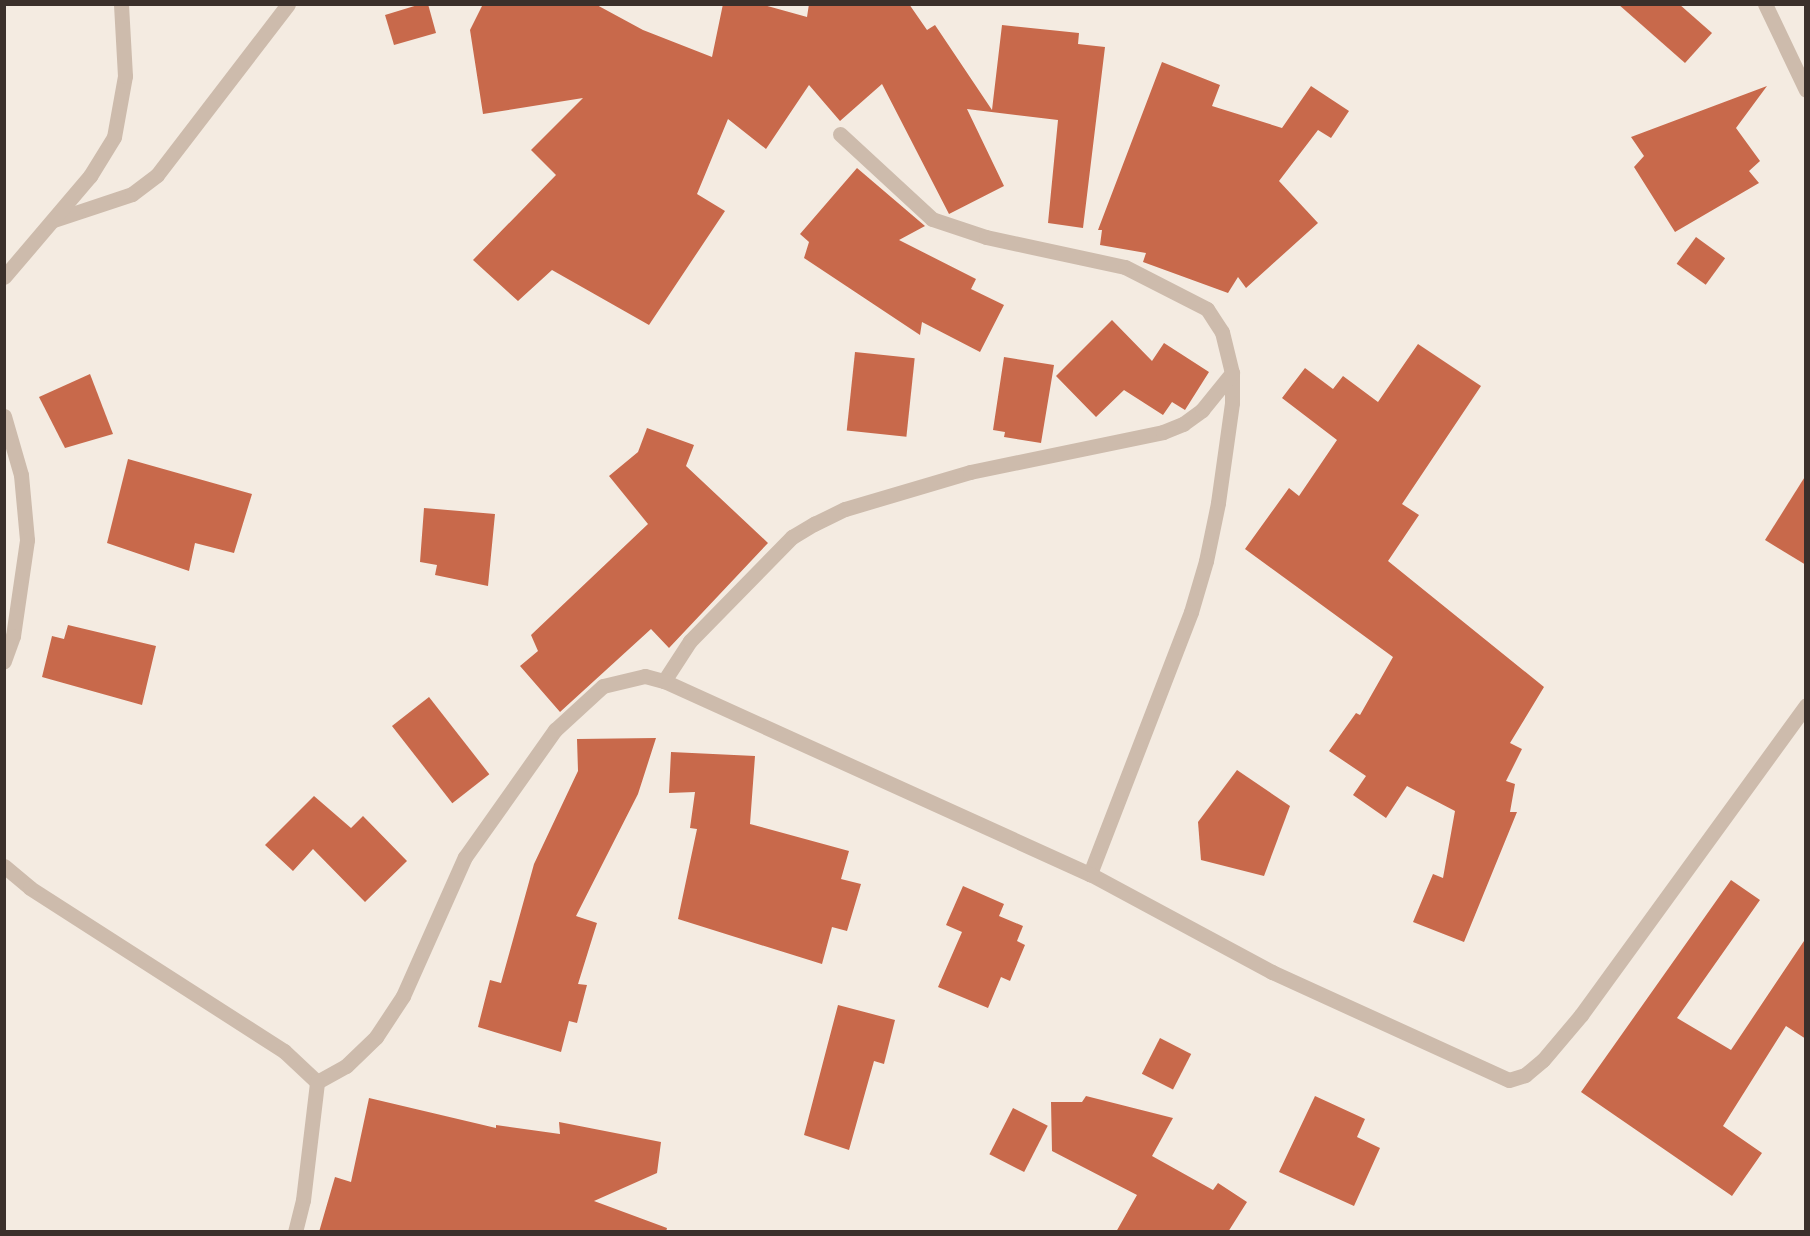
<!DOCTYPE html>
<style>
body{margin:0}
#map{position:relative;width:1810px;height:1236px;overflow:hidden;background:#f4ebe1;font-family:"Roboto Condensed",sans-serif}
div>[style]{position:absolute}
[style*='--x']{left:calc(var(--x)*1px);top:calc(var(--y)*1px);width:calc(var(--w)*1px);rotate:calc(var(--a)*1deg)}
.building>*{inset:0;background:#c8694b;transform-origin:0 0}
.minor>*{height:15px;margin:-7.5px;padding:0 7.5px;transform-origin:7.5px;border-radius:7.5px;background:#cdbbac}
span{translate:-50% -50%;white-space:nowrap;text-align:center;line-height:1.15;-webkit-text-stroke:4.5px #fbf5ee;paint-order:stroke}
.frame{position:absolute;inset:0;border:6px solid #3b302b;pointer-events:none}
</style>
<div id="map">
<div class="building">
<i style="clip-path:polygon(421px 4px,428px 4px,436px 33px,394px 45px,385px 15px)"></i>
<i style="clip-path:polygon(483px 4px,595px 4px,643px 30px,712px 57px,723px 4px,760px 4px,807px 17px,809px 4px,909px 4px,927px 30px,935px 25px,992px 110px,1002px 25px,1079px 33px,1078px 44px,1105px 47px,1083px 228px,1048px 223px,1058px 120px,967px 109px,1004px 186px,949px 214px,882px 84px,840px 121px,809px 85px,766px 149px,728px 119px,697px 194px,725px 211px,649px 325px,552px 270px,518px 301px,473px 260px,556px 175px,531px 150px,583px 98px,483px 114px,470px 30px)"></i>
<i style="clip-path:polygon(1618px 4px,1679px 4px,1712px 33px,1685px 63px)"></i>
<i style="clip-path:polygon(1162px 62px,1220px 85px,1212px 106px,1282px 128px,1311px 86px,1349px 111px,1331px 138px,1318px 130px,1279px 181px,1318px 223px,1246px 288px,1238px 277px,1228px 293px,1143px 262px,1146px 253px,1100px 245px,1102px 230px,1098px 230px)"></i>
<i style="clip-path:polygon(1767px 86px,1736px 128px,1760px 161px,1749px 171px,1759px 183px,1675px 232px,1634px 167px,1644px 156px,1631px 137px)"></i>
<i style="clip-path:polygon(857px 168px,925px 226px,899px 240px,976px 279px,971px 289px,1004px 305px,980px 352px,922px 322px,920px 335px,804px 258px,809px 242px,800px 234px)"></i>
<i style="left:1696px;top:237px;width:36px;height:33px;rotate:36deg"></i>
<i style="clip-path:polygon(1112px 320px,1152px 361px,1164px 343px,1209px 372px,1185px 410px,1172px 402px,1163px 415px,1124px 390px,1096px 417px,1056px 376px)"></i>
<i style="clip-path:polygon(1418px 344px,1481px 386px,1402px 504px,1419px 515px,1388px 561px,1544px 687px,1510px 743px,1522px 749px,1506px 781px,1515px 784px,1510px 812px,1517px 812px,1464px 942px,1413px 922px,1433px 874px,1443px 878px,1455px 811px,1407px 786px,1386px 818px,1353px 795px,1366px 776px,1329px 751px,1356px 713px,1360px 715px,1393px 657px,1245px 549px,1289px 488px,1299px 496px,1337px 440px,1282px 398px,1305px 368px,1333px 389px,1343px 376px,1378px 402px)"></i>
<i style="left:855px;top:352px;width:60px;height:79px;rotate:6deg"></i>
<i style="clip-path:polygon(1004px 357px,1054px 365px,1041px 443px,1004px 437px,1005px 432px,993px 430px)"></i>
<i style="clip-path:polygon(90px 374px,113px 434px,65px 448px,39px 397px)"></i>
<i style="clip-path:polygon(647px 428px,694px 445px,686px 466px,768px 543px,669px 648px,651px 629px,560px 712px,520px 666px,538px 651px,531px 635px,648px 524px,609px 476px,638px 452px)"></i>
<i style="clip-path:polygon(128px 459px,252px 494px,234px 553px,195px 543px,189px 571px,107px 543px)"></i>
<i style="clip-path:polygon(1806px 475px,1806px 565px,1765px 540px)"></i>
<i style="clip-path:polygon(424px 508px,495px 514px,488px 586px,435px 575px,437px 565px,420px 562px)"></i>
<i style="clip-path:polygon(68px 625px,156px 646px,142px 705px,42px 677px,52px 636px,64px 639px)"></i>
<i style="left:429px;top:697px;width:98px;height:47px;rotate:52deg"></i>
<i style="clip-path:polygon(656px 738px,638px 794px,576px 916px,597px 923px,578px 984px,587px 985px,577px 1023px,569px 1021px,561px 1052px,478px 1027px,490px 980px,501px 983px,534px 864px,578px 771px,577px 739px)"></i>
<i style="clip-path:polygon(671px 752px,755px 756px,750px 824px,849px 851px,841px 879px,861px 884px,847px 931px,832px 927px,822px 964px,678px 919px,697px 829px,690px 828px,695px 792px,669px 793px)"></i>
<i style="clip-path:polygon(1237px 770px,1290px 806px,1264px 876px,1201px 860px,1198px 822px)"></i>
<i style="clip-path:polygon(314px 796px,351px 828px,363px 816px,407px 861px,365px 902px,313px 849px,293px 871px,265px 845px)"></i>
<i style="clip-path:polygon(1731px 880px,1760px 900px,1677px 1018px,1731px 1050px,1806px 938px,1806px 1039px,1786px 1026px,1723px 1126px,1762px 1153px,1732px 1196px,1581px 1092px)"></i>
<i style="clip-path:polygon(963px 886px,1004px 904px,999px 916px,1023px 926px,1017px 941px,1025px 945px,1010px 981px,1001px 977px,988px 1008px,938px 987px,962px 932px,946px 925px)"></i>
<i style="clip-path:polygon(838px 1005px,895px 1020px,884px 1064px,874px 1061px,849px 1150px,804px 1135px)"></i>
<i style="left:1160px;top:1038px;width:35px;height:40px;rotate:27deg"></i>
<i style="clip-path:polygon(1086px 1096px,1173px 1118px,1152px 1156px,1213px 1190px,1218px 1183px,1247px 1202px,1228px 1232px,1116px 1232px,1137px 1195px,1052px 1151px,1051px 1102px,1082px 1102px)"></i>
<i style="clip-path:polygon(1315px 1096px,1365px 1119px,1357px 1137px,1380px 1148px,1354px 1206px,1279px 1172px)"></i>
<i style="clip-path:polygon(369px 1098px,496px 1128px,496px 1125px,560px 1134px,559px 1122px,661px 1142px,657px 1173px,594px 1201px,667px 1228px,666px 1232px,319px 1232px,335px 1177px,351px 1182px)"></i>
<i style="left:1013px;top:1108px;width:39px;height:52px;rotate:27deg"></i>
</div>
<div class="minor">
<i style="--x:1765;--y:4;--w:95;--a:64.5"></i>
<i style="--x:840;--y:134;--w:125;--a:42.7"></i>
<i style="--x:932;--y:219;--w:57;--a:18.4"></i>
<i style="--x:986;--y:237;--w:142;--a:12.2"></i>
<i style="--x:1125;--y:267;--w:92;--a:27.1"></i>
<i style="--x:1207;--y:309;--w:27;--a:57"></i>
<i style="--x:1222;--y:332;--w:42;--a:76.3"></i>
<i style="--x:1232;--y:373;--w:30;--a:90"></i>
<i style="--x:1232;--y:403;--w:101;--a:98"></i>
<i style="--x:1218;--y:503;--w:59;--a:101.7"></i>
<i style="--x:1206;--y:561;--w:53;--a:106.4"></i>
<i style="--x:1191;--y:612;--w:281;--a:111.1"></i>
<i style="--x:54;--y:220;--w:82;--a:-18.4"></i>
<i style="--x:132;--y:194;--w:31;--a:-37"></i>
<i style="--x:157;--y:175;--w:215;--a:-52.5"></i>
<i style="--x:4;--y:277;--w:133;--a:-49.6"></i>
<i style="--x:90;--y:176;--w:46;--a:-58.4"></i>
<i style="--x:114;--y:137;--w:62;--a:-79.8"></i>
<i style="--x:125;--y:76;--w:72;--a:-93.2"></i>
<i style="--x:4;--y:416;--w:61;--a:73.9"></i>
<i style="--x:21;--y:475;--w:65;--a:84.7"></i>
<i style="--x:27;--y:540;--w:97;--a:98.3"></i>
<i style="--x:13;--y:636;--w:27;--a:110"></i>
<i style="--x:664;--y:681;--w:48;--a:-57"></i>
<i style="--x:690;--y:641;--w:146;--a:-45.6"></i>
<i style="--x:792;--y:537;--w:26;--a:-31"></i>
<i style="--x:814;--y:524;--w:34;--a:-26"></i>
<i style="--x:845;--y:509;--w:130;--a:-16.5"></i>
<i style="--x:970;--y:472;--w:197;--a:-11.7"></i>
<i style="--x:1163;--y:432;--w:22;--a:-22"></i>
<i style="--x:1183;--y:424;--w:24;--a:-36"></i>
<i style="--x:1202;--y:410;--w:48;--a:-51"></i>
<i style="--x:4;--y:866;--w:34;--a:40"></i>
<i style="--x:30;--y:888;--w:302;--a:32.7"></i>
<i style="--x:284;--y:1051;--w:45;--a:43.2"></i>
<i style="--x:295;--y:1232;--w:33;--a:-76"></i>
<i style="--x:303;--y:1200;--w:119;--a:-83.2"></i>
<i style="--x:317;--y:1082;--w:33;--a:-29"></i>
<i style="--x:346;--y:1066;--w:42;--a:-44"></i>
<i style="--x:376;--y:1037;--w:49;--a:-56.6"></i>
<i style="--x:403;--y:996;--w:152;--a:-66"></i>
<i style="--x:465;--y:857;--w:156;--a:-54.7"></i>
<i style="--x:555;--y:730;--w:65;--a:-42.5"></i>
<i style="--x:603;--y:686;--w:43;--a:-13.4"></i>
<i style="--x:645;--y:676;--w:20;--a:15"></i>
<i style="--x:664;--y:681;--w:468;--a:24.4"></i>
<i style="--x:1090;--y:874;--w:207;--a:28.3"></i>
<i style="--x:1272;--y:972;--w:260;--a:24.5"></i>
<i style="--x:1509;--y:1080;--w:17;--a:-17"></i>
<i style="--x:1525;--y:1075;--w:23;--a:-40"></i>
<i style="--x:1543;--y:1060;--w:59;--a:-49.8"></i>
<i style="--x:1581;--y:1015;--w:383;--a:-54"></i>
</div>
<div class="frame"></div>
</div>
